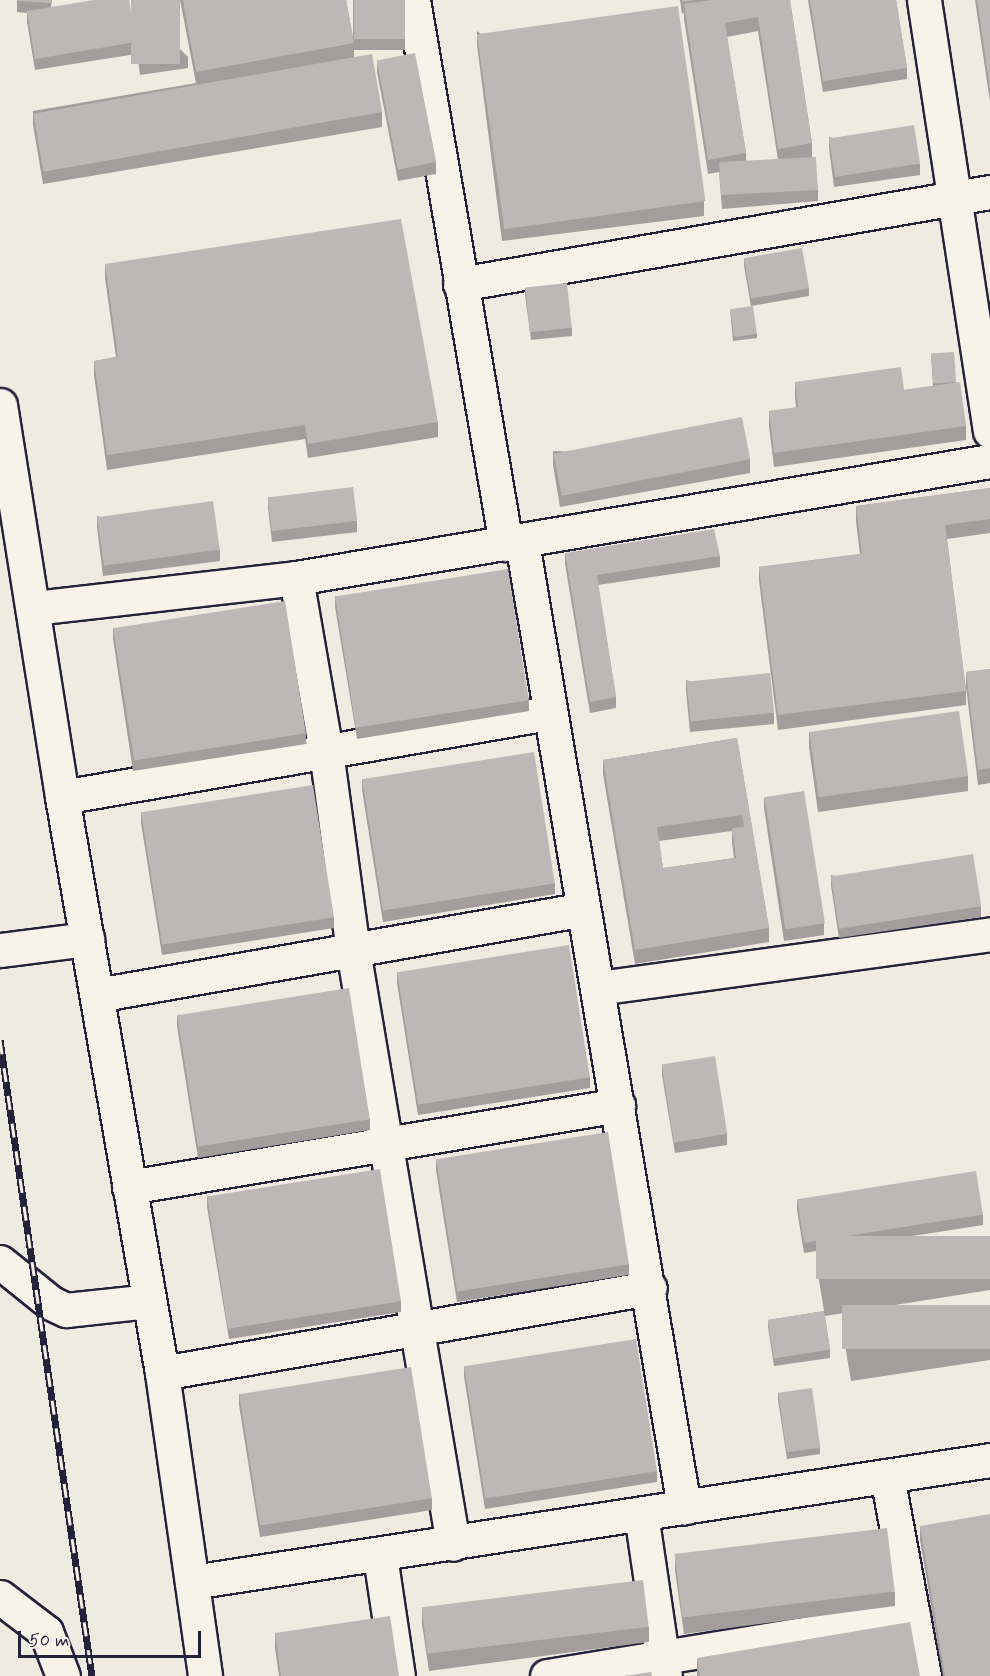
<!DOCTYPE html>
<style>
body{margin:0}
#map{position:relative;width:990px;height:1676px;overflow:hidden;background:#eeebe1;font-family:Mynerve,sans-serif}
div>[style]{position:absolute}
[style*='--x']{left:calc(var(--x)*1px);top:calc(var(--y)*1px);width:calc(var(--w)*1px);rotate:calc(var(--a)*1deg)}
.roads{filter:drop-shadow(2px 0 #22223b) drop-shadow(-2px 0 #22223b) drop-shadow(0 2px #22223b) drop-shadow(0 -2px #22223b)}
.minor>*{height:33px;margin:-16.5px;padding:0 16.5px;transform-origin:16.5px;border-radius:16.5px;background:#f7f3e8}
.rail>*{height:7px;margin-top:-3.5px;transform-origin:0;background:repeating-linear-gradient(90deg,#f7f3e8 0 14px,#22223b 0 28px);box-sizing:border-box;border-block:2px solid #22223b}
.wall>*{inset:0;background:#a19e9d;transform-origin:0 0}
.building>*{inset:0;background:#bbb8b7;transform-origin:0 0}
span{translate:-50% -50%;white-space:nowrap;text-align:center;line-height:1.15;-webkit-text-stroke:5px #f7f3e8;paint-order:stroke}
.scale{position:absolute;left:18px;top:1631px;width:183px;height:27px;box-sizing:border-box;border:3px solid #22223b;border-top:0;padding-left:8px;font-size:18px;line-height:21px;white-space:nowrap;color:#22223b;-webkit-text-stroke:4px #f7f3e8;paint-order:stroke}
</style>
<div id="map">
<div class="roads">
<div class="minor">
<i style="--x:413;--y:0;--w:552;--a:80.3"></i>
<i style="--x:924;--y:0;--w:436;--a:81.3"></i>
<i style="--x:460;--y:284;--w:538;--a:-9.85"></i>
<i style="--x:0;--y:405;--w:397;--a:81"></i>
<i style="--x:62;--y:797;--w:585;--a:80.15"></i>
<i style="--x:162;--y:1373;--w:306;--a:81.9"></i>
<i style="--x:522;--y:542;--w:979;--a:80.47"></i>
<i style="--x:296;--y:578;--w:176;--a:80.2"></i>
<i style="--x:326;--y:751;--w:201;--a:82.3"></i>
<i style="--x:353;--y:950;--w:602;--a:80.44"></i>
<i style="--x:34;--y:608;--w:264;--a:-6.5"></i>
<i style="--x:296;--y:578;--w:704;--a:-9.57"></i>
<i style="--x:62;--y:797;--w:494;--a:-9.8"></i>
<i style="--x:0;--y:950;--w:88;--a:-7.2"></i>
<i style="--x:598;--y:988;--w:396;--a:-7.8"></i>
<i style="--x:97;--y:995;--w:494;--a:-10"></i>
<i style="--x:129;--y:1187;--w:496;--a:-9.5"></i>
<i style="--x:0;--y:1262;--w:65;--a:38.8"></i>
<i style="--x:51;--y:1303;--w:17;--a:25"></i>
<i style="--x:66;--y:1310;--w:83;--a:-6.2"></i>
<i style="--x:162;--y:1373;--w:495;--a:-9.9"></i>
<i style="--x:887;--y:1476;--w:203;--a:79.5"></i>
<i style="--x:641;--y:1514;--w:164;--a:81.6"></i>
<i style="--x:380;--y:1556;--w:121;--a:81.5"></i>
<i style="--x:192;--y:1582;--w:807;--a:-8.69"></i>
<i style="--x:0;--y:1597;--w:58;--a:37.3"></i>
<i style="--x:46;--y:1632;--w:47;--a:68.9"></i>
<i style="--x:547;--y:1676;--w:371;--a:-9.3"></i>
</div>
</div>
<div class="rail">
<i style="--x:0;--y:1040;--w:643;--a:81.77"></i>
</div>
<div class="wall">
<i style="clip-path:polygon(17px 0,52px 0,51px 7px,134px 32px,131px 11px,131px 0,188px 57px,188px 68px,140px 75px,136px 44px,136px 54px,35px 70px,27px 22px,27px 13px,17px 12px)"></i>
<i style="clip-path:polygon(180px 0,346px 0,354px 43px,354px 57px,382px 112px,382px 127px,43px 184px,33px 125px,33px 111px,196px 83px)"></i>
<i style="left:353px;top:0;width:52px;height:50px"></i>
<i style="clip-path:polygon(evenodd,680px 0,790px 0,812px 143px,812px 157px,818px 190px,818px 201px,722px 209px,719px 172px,708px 174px,684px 19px,684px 13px,682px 14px,680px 0,758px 31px,778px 160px,746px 163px,746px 153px,727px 37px,758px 31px)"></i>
<i style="clip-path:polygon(808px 0,896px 0,907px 68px,907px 79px,823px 92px)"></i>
<i style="clip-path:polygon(975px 0,990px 0,990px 102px)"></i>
<i style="clip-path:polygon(477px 31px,704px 201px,704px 216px,502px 241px,477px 45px)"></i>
<i style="clip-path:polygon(377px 61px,436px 162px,436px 174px,398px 181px,377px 72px)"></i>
<i style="clip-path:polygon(829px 137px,920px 164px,920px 175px,834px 187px,829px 148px)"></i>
<i style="clip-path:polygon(744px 258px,809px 288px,809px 296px,751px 306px,744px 266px)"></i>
<i style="clip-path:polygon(105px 264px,438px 422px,438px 437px,308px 458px,305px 439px,107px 470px,94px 375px,94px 361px,116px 357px,105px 278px)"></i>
<i style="clip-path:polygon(525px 288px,572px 328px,572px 336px,531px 340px,525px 295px)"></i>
<i style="clip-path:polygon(730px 309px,757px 334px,757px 338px,733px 341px)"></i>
<i style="clip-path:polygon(931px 354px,956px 382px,966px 426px,966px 440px,774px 467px,769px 426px,769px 411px,796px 408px,795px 396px,795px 382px,904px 390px,933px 386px)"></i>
<i style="clip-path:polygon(553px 451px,750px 459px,750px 473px,560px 507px,553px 465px)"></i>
<i style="clip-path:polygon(990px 488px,990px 533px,947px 539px,966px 691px,966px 705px,778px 730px,759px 581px,759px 567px,860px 554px,856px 521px,856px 506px)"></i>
<i style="clip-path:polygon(268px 497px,357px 521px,357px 532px,272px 542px,268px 508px)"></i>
<i style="clip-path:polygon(97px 516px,220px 550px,220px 561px,103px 576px,97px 527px)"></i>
<i style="clip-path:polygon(565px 553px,720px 556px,720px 567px,598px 585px,616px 697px,616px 708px,590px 713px,565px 564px)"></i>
<i style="clip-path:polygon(335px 596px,529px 700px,529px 711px,357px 739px,335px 607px)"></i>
<i style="clip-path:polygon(113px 628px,306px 733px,306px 744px,133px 771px,113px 639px)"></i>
<i style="clip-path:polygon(990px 669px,990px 783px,978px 785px,966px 687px,966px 672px)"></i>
<i style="clip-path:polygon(686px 680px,774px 713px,774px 724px,690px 732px,686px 691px)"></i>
<i style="clip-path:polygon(809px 732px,968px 776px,968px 791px,818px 812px,809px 747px)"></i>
<i style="clip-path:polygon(evenodd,737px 738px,769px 928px,769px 942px,635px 964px,603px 774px,603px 760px,737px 738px,732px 831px,732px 843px,734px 858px,663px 868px,659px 841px,732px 831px)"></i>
<i style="clip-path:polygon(362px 779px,555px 883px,555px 894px,383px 922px,362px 790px)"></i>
<i style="clip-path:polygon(764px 797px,824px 924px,824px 935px,784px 941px,764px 808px)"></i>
<i style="clip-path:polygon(141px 812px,334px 917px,334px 928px,162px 955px,141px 823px)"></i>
<i style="clip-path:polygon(831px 875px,981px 906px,981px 917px,839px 938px,831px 886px)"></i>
<i style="clip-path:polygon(397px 972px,590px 1077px,590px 1088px,418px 1115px,397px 983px)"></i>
<i style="clip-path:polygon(177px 1015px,370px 1119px,370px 1130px,198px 1158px,177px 1026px)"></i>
<i style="clip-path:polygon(662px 1064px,727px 1134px,727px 1145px,675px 1153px,662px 1075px)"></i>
<i style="clip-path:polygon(436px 1159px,629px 1264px,629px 1275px,457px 1302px,436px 1170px)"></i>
<i style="clip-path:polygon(207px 1196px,401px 1301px,401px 1312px,229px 1339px,207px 1207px)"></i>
<i style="clip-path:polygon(797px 1199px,983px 1214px,983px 1225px,804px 1253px,797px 1210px)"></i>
<i style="clip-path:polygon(990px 1236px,990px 1290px,825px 1316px,830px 1350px,830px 1358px,774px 1366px,768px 1327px,768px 1320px,824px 1311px,818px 1274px,818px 1262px)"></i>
<i style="clip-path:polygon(990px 1305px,990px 1360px,851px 1381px,844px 1339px,844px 1328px)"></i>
<i style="clip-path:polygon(464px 1366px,657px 1471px,657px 1482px,485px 1509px,464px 1377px)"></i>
<i style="clip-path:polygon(778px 1392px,820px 1447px,820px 1454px,787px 1459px,778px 1400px)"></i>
<i style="clip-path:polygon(239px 1394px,432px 1498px,432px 1510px,260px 1537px,239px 1405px)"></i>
<i style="clip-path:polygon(920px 1526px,990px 1676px,943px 1676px,920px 1540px)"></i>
<i style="clip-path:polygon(675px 1557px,895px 1592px,895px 1606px,684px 1634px,675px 1571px)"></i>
<i style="clip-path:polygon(422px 1610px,649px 1627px,649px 1642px,429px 1671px,422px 1624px)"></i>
<i style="clip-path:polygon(275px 1633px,399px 1676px,279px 1676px,275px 1648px)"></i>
<i style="clip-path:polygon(697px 1658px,920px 1676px,697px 1676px)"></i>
</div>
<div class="building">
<i style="clip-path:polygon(17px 0,51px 0,51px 3px,17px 1px)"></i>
<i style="clip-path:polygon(94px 0,129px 0,136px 42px,35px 59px,27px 11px)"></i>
<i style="left:131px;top:0;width:49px;height:64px"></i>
<i style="clip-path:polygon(183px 0,346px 0,354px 43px,196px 72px)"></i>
<i style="left:354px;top:0;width:51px;height:39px"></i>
<i style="clip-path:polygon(682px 0,697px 0,682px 2px)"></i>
<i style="clip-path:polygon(711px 0,790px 0,812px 143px,778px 149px,758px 17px,725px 23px,746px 153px,708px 160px,684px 4px)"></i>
<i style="clip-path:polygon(810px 0,896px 0,907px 68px,823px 81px)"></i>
<i style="clip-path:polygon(977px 0,990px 0,990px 88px)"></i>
<i style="left:678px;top:6px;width:197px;height:203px;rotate:82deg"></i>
<i style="left:415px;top:53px;width:111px;height:39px;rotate:79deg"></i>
<i style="left:372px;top:54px;width:59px;height:344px;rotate:80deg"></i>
<i style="left:914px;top:125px;width:39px;height:86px;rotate:81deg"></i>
<i style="left:816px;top:157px;width:33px;height:97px;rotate:87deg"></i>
<i style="clip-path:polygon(401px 219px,438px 422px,308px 444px,305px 425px,107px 455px,94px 361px,118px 357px,105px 264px)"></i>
<i style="left:802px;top:248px;width:41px;height:59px;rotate:80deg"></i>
<i style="left:567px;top:283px;width:45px;height:42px;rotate:84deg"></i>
<i style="left:753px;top:306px;width:28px;height:23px;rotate:82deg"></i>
<i style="left:954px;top:352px;width:30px;height:23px;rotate:86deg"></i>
<i style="clip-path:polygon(901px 367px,904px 390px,960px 382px,966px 426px,774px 453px,769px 411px,798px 407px,795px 382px)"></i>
<i style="left:742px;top:417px;width:43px;height:192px;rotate:79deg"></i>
<i style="left:353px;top:487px;width:34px;height:86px;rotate:83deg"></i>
<i style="clip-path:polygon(990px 488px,990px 519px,945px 525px,966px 691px,778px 715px,759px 567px,862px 554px,856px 506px)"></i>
<i style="left:213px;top:501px;width:49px;height:117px;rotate:82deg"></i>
<i style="clip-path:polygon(714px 529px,720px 556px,597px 575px,616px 697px,590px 702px,565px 553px)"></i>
<i style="left:508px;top:569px;width:133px;height:175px;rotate:81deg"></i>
<i style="left:285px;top:601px;width:134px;height:174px;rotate:81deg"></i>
<i style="clip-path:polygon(990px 669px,990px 768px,978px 770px,966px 672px)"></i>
<i style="left:770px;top:673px;width:40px;height:84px;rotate:84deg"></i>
<i style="left:959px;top:711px;width:66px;height:151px;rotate:82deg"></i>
<i style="clip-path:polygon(evenodd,737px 738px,769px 928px,635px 950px,603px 760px,737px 738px,742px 815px,744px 827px,732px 828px,736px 858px,663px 868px,657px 827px,742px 815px)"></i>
<i style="left:534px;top:752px;width:133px;height:174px;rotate:81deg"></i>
<i style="left:313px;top:785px;width:134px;height:174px;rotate:81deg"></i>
<i style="left:804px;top:791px;width:134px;height:40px;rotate:81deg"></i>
<i style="left:973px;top:854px;width:53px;height:144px;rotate:81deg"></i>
<i style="left:569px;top:945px;width:134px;height:174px;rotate:81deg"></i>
<i style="left:349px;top:988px;width:133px;height:174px;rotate:81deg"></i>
<i style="left:715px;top:1056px;width:79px;height:54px;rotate:81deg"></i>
<i style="left:608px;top:1132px;width:134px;height:174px;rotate:81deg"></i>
<i style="left:380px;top:1169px;width:134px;height:175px;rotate:81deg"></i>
<i style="left:976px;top:1171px;width:44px;height:181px;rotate:81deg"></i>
<i style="left:990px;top:1236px;width:43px;height:174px;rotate:90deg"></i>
<i style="left:990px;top:1305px;width:44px;height:148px;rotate:90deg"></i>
<i style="left:824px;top:1311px;width:39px;height:57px;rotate:81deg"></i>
<i style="left:636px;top:1339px;width:134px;height:174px;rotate:81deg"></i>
<i style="left:411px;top:1367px;width:133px;height:174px;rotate:81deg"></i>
<i style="left:812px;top:1388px;width:60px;height:34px;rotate:82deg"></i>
<i style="clip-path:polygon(990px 1514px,990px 1676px,945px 1676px,920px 1526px)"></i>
<i style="left:887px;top:1528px;width:64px;height:214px;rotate:83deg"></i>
<i style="left:643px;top:1580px;width:47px;height:223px;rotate:83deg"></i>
<i style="clip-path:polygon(390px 1616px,399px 1676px,281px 1676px,275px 1633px)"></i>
<i style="clip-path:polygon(910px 1622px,920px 1676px,700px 1676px,697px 1658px)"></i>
<i style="clip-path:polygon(651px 1672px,652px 1676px,624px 1676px)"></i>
</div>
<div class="scale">50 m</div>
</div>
